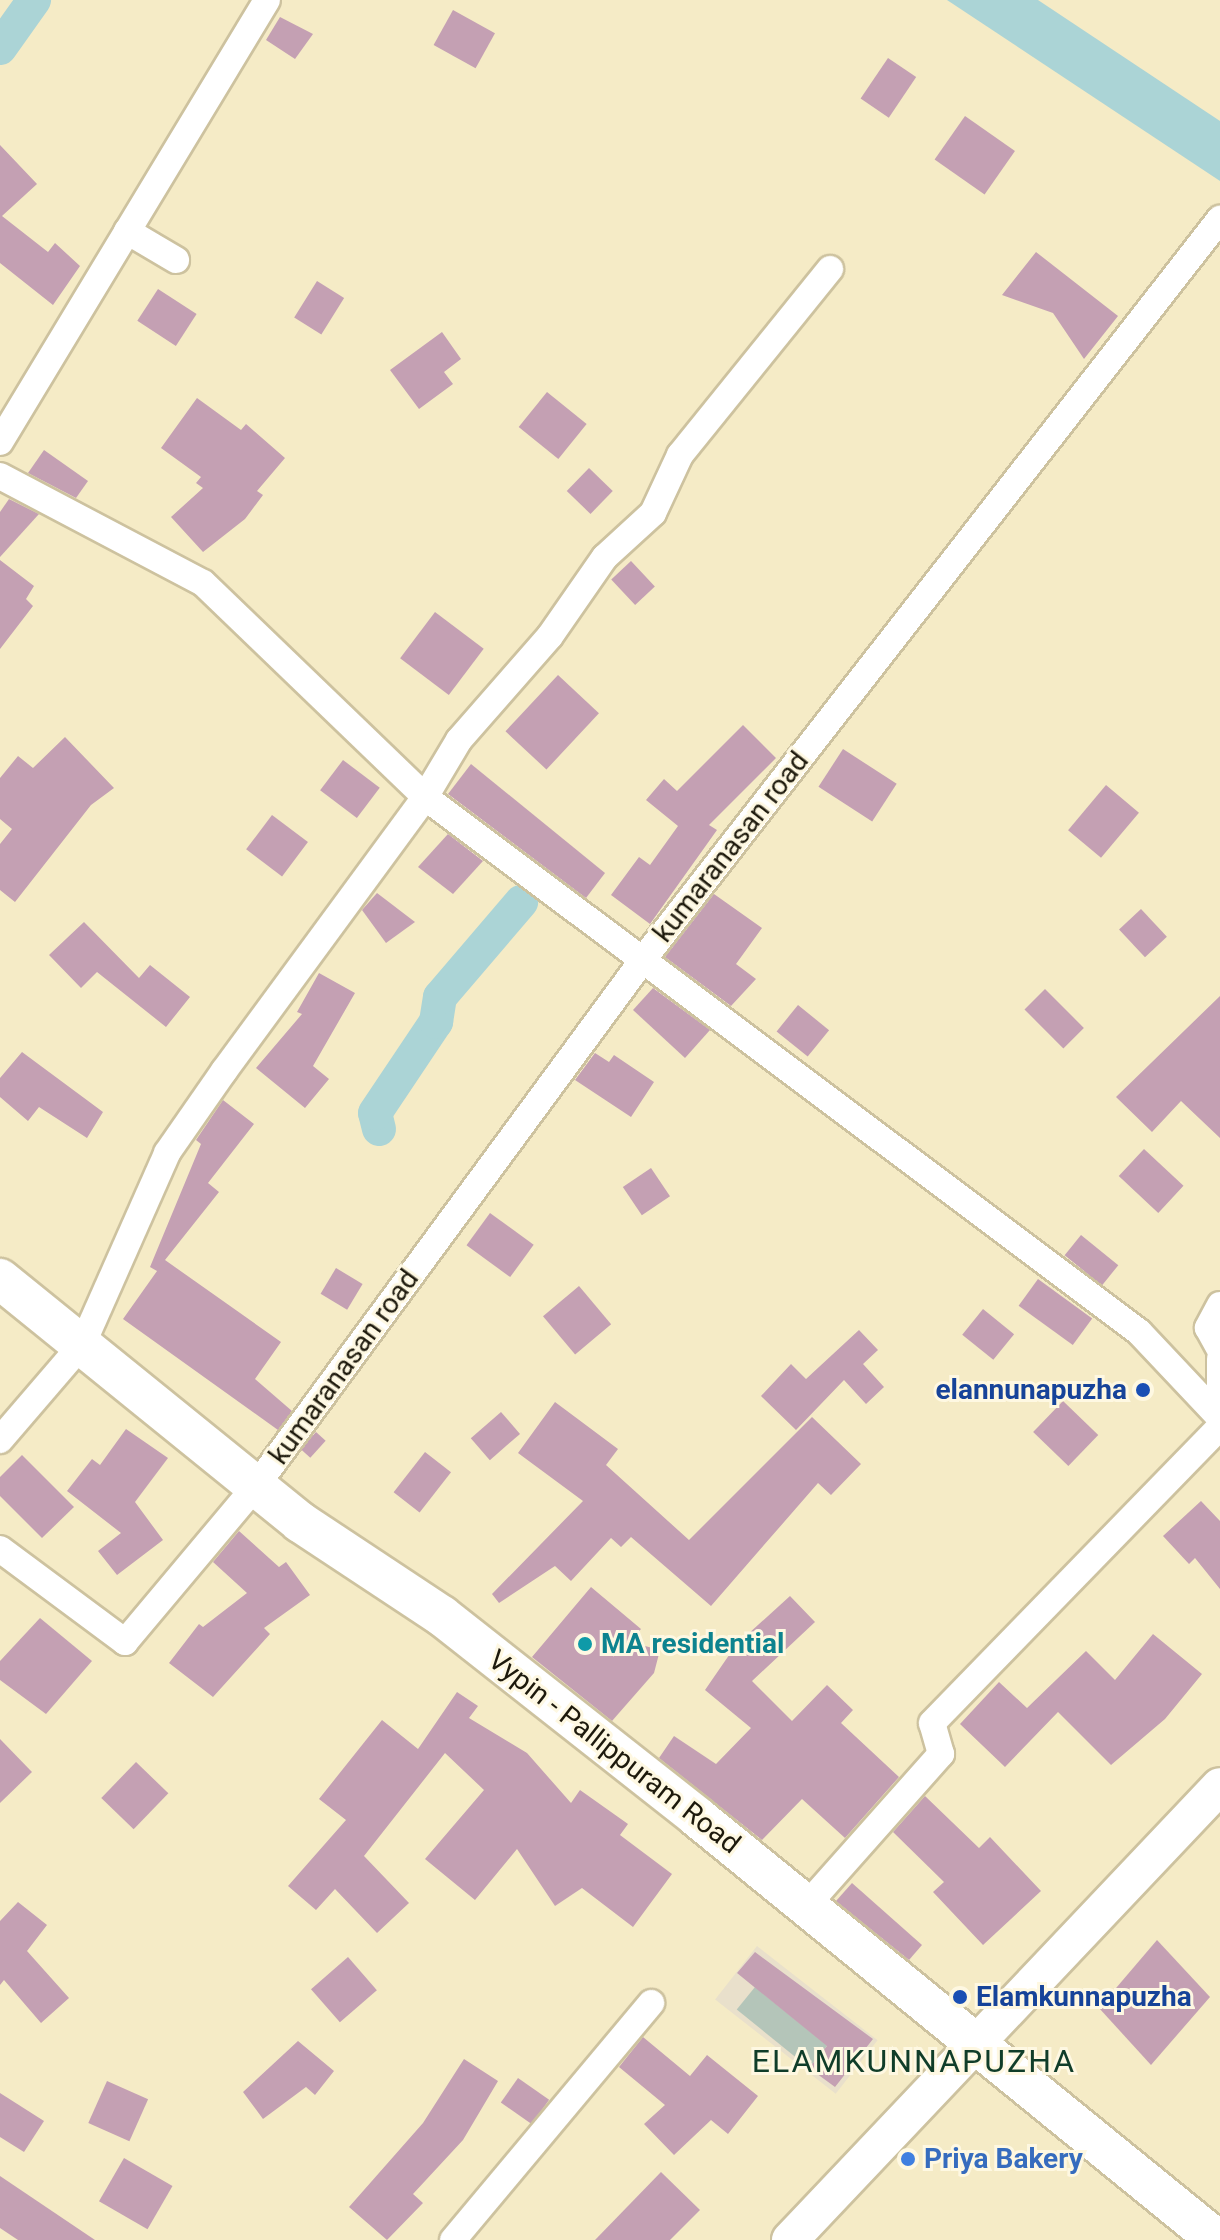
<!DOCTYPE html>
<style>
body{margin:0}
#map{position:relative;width:1220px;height:2240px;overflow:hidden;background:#f5ebc6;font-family:Roboto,sans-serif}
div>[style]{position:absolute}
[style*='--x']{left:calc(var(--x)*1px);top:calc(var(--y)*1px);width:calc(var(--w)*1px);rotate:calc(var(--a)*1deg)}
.education>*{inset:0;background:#e9e0cb;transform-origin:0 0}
.green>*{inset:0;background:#b4c5b9;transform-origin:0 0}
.water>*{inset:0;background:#abd4d6}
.canal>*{height:34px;margin:-17px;padding:0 17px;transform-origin:17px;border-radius:17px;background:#abd4d6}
.building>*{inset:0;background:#c4a0b3;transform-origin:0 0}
.roads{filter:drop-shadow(2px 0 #cdc29f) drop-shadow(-2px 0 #cdc29f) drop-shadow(0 2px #cdc29f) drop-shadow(0 -2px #cdc29f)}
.street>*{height:26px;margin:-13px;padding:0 13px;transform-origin:13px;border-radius:13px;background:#fff}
.secondary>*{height:36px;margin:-18px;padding:0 18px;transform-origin:18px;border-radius:18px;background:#fff}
.primary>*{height:40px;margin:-20px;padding:0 20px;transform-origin:20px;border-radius:20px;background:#fff}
.dots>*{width:22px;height:22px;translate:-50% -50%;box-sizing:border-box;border:4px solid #fef8e2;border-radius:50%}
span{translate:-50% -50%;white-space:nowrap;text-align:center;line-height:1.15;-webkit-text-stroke:6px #fef8e2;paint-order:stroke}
.street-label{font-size:28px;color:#1d190c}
.transit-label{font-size:28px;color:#164399;font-weight:700}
.right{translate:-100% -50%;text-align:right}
.left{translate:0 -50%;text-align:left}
.culture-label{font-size:28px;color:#0d838f;font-weight:700}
.shop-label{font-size:28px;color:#366cbe;font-weight:700}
.quarter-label{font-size:32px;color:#103d29;letter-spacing:2px}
</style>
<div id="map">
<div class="education">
<i style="left:757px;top:1946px;width:153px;height:68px;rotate:38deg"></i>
</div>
<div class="green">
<i style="left:755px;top:1987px;width:93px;height:29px;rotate:39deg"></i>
</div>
<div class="water">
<i style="clip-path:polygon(947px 0,1038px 0,1220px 121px,1220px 181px)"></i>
</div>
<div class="canal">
<i style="--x:0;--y:48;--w:59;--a:-54.7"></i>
<i style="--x:379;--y:1129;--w:16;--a:-104"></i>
<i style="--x:375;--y:1113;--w:110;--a:-56.2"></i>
<i style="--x:436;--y:1022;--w:25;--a:-81"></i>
<i style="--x:440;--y:997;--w:125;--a:-49.5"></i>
</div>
<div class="building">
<i style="left:453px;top:10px;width:48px;height:40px;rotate:29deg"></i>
<i style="clip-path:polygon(280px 17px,313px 34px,295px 59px,266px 40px)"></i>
<i style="left:888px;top:58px;width:34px;height:49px;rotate:34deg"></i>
<i style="left:965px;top:116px;width:61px;height:53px;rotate:35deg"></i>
<i style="clip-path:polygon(0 145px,37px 184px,2px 216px,48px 252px,55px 243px,80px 266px,53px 305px,0 263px)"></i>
<i style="clip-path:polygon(1036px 252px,1118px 316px,1084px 359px,1053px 313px,1002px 295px)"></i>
<i style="left:317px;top:281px;width:32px;height:43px;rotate:32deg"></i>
<i style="left:158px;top:289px;width:46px;height:38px;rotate:33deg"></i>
<i style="clip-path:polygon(442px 332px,461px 359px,444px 372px,453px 384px,419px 409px,390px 370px)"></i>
<i style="left:547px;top:392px;width:51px;height:45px;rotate:39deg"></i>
<i style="clip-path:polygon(197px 398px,241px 430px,246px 424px,285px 458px,257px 491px,263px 495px,245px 519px,203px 552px,171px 517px,203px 488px,196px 483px,201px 477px,161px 448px)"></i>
<i style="clip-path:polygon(44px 450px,88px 481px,76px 498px,28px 473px)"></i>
<i style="left:589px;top:468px;width:33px;height:32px;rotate:44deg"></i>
<i style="clip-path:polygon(9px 499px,39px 514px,0 557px,0 512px)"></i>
<i style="clip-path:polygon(0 560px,34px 586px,26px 599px,33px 606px,0 649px)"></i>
<i style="left:631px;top:561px;width:35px;height:27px;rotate:47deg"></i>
<i style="left:435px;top:612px;width:61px;height:58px;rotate:37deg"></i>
<i style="left:558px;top:675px;width:56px;height:77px;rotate:43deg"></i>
<i style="clip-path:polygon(743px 725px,776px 758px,709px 825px,717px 830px,650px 924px,611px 895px,639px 857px,650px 865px,678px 826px,646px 800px,664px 779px,677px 791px)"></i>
<i style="clip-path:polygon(65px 737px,114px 788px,91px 805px,15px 902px,0 890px,0 844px,12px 829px,0 819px,0 778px,18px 756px,33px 768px)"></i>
<i style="left:843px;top:749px;width:64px;height:45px;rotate:33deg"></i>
<i style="left:343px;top:760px;width:46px;height:38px;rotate:37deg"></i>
<i style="clip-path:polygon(471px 764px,605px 873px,586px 898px,448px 794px)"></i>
<i style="left:1106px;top:785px;width:43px;height:59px;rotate:40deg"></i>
<i style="left:272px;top:815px;width:45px;height:43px;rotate:37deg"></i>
<i style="clip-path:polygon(448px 834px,483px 861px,453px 894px,418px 867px)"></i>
<i style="clip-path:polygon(377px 893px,415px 922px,386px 943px,362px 910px)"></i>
<i style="clip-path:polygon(714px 894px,762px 928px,736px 964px,756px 979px,731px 1006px,665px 957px)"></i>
<i style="left:1141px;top:909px;width:38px;height:30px;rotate:47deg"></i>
<i style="clip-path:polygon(84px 922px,139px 978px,150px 965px,190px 997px,166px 1027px,97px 972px,81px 988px,49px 955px)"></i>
<i style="clip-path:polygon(319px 973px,355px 993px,313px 1066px,329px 1079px,305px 1108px,256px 1068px,302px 1014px,297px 1012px)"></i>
<i style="clip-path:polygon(653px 988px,710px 1030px,685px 1058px,633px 1010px)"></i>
<i style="left:1045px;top:989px;width:55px;height:29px;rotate:45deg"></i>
<i style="clip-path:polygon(1220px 996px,1220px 1138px,1181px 1101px,1152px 1132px,1116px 1097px)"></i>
<i style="left:798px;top:1005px;width:40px;height:34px;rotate:39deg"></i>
<i style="clip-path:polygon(22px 1052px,103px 1112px,87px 1138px,39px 1107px,28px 1121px,0 1097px,0 1078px)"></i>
<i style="clip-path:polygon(595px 1053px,609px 1062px,614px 1055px,654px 1082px,631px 1117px,575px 1080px)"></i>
<i style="clip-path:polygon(223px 1100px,254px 1124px,208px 1183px,219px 1192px,165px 1260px,281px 1342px,255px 1379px,292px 1411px,278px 1430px,123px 1319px,162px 1264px,157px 1271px,150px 1267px,201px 1144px,196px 1140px)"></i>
<i style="left:1144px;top:1149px;width:54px;height:37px;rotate:43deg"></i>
<i style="left:651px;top:1168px;width:34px;height:34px;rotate:56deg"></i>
<i style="left:490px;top:1213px;width:54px;height:40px;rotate:36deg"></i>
<i style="left:1081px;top:1235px;width:48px;height:26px;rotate:39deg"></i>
<i style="left:336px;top:1268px;width:31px;height:30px;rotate:31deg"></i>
<i style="left:1038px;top:1279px;width:67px;height:33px;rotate:36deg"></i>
<i style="left:579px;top:1286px;width:50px;height:47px;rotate:50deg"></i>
<i style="left:983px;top:1309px;width:40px;height:33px;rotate:39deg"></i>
<i style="clip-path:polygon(859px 1330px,878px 1350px,863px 1364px,884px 1387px,866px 1404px,844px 1380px,796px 1430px,761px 1396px,791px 1364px,806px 1379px)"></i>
<i style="left:1063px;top:1401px;width:49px;height:43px;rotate:44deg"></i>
<i style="clip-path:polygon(555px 1402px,618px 1449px,606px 1465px,689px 1540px,812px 1417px,861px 1464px,831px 1495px,818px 1483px,711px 1606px,631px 1537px,621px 1547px,611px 1538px,571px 1581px,555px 1566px,499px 1603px,492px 1594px,583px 1501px,518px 1453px)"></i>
<i style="left:501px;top:1412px;width:29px;height:40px;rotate:49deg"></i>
<i style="clip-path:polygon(126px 1429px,168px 1458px,135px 1502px,163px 1540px,117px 1575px,98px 1551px,121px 1533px,67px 1491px,92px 1459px,100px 1465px)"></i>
<i style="left:316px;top:1432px;width:13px;height:23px;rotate:42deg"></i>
<i style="left:425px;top:1452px;width:33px;height:51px;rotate:38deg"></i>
<i style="clip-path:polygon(22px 1455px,74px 1507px,42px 1538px,0 1496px,0 1477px)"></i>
<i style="clip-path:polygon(1201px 1501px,1220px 1521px,1220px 1589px,1195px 1558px,1189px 1564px,1163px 1536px)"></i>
<i style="clip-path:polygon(239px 1531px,279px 1567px,286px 1562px,310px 1595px,264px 1628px,270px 1634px,213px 1697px,169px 1663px,199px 1624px,203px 1627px,247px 1593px,213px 1562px)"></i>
<i style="clip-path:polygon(591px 1587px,641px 1629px,630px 1642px,660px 1650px,654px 1673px,612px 1721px,532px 1657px)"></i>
<i style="clip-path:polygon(790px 1596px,815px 1622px,752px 1681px,792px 1721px,827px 1685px,853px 1710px,841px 1723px,899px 1777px,845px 1838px,802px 1799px,762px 1840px,659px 1758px,674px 1736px,716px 1764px,751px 1728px,705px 1690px,736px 1645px)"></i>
<i style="clip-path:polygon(40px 1618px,92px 1661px,46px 1714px,0 1680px,0 1661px)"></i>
<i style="clip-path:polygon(1153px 1634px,1202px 1674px,1165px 1719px,1111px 1765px,1058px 1712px,1005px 1767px,960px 1724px,999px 1682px,1027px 1708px,1086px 1651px,1115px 1680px)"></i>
<i style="clip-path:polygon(457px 1692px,478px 1706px,469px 1718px,527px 1753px,571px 1803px,580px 1790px,628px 1824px,620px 1835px,672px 1874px,633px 1927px,582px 1888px,555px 1906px,517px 1849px,475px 1900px,425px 1859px,484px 1790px,445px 1753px,364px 1856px,409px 1903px,377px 1933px,335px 1889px,316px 1910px,288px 1886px,346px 1820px,319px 1799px,382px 1720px,418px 1749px)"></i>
<i style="clip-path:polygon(0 1739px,32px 1772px,0 1803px)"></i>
<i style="left:136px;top:1762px;width:45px;height:50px;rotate:44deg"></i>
<i style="clip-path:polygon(925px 1796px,979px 1848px,990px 1837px,1041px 1891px,983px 1945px,933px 1892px,944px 1882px,893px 1832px)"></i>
<i style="clip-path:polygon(852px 1883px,922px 1945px,909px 1960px,836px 1901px)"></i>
<i style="clip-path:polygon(18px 1902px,47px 1925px,27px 1951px,69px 1998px,41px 2023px,4px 1980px,0 1985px,0 1921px)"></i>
<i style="clip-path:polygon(1157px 1940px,1210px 1997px,1151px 2065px,1099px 2008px)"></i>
<i style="clip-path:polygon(755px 1952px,873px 2039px,835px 2087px,809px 2068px,827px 2046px,737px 1973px)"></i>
<i style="left:348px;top:1957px;width:44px;height:49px;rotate:49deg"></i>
<i style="clip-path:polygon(643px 2037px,690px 2076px,707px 2055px,758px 2096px,728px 2134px,711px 2120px,674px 2155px,644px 2124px,665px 2105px,619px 2067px)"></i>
<i style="clip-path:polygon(298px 2041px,334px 2071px,315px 2095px,306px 2087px,263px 2119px,243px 2092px)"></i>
<i style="clip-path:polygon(464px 2059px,498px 2081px,463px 2140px,413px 2194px,423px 2203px,387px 2240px,349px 2207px,423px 2123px)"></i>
<i style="left:518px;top:2078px;width:38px;height:30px;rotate:35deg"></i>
<i style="left:107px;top:2081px;width:45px;height:46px;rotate:24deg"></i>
<i style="clip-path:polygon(0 2093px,44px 2121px,24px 2152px,0 2137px)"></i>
<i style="left:124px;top:2158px;width:56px;height:50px;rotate:30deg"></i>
<i style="clip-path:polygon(661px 2172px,700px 2210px,670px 2240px,595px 2240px)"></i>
<i style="clip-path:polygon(0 2176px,95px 2240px,18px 2240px,0 2228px)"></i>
</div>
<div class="roads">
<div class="street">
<i style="--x:127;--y:231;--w:57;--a:30.6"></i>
<i style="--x:0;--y:442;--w:516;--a:-58.86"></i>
<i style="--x:0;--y:476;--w:229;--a:27.8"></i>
<i style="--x:203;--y:583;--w:308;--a:43.9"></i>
<i style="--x:425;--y:797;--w:892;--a:36.84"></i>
<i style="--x:1139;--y:1332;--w:118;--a:46.7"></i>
<i style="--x:1220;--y:1305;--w:26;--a:118"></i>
<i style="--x:1208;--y:1328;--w:25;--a:61"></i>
<i style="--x:1220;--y:1359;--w:50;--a:90"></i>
<i style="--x:0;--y:1440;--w:128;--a:-49.4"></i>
<i style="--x:83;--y:1343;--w:208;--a:-66.1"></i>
<i style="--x:167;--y:1153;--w:100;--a:-55.2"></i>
<i style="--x:224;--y:1071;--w:340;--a:-53.7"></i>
<i style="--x:425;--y:797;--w:66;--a:-59.2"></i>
<i style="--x:459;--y:740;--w:138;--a:-48.8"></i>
<i style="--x:550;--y:636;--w:96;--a:-55.2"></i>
<i style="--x:605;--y:557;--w:65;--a:-42.5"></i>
<i style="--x:653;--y:513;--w:64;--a:-65"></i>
<i style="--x:680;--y:455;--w:239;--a:-51.1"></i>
<i style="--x:0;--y:1549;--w:156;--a:36.6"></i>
<i style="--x:125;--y:1642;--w:204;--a:-50"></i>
<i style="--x:256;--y:1486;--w:657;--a:-53.67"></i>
<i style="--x:645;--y:957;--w:936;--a:-52.08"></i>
<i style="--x:807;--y:1905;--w:202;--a:-48.4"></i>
<i style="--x:941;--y:1754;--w:32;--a:-106"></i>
<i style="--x:932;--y:1723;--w:413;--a:-45.8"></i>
<i style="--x:453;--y:2240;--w:309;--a:-50.1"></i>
</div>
<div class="secondary">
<i style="--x:790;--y:2240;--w:625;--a:-46.56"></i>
</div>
<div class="primary">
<i style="--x:0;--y:1279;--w:386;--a:39"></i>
<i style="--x:300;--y:1522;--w:170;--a:33.5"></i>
<i style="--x:442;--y:1616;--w:325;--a:38.2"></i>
<i style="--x:697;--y:1817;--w:670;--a:39.13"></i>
</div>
</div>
<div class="dots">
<i style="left:1143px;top:1390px;background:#1a4fb4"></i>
<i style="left:585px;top:1644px;background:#0f9aa8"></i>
<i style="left:960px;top:1997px;background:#1a4fb4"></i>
<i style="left:908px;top:2159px;background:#3f7fe0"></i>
</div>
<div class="street-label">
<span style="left:731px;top:847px;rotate:-52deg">kumaranasan road</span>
<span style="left:344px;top:1367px;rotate:-54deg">kumaranasan road</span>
<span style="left:614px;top:1752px;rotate:38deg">Vypin - Pallippuram Road</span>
</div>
<div class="transit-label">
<span class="right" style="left:1127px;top:1390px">elannunapuzha</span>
<span class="left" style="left:976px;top:1997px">Elamkunnapuzha</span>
</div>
<div class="culture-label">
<span class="left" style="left:601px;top:1644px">MA residential</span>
</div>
<div class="shop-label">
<span class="left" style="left:924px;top:2159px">Priya Bakery</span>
</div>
<div class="quarter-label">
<span style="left:914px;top:2061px">ELAMKUNNAPUZHA</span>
</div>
</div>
